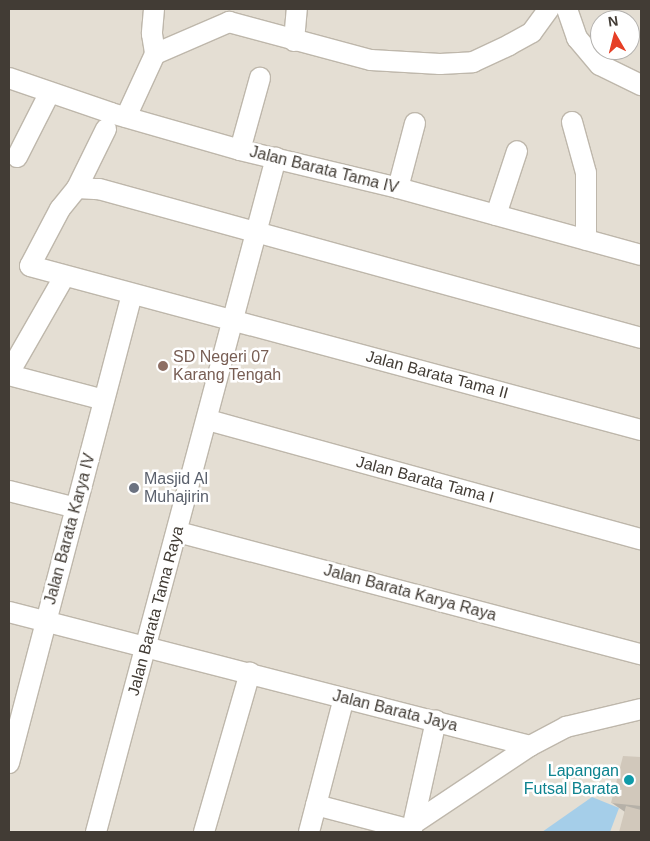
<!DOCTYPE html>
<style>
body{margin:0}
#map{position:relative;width:650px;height:841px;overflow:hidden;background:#f0ece4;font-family:Helvetica,sans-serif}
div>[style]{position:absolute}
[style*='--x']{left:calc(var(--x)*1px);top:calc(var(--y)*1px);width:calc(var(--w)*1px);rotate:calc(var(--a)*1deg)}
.residential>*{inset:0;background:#e4ded3}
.water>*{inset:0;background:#a5cee9}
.shadow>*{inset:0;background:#0003}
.building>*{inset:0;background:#d1c8bb}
.roads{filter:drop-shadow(1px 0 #beb7ab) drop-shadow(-1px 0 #beb7ab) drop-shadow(0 1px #beb7ab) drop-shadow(0 -1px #beb7ab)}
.minor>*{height:20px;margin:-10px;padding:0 10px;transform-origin:10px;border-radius:10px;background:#fff}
.dots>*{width:14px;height:14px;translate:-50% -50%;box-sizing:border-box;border:2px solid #fff;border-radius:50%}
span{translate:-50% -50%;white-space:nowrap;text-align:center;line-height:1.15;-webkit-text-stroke:5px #fff;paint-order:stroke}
.street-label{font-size:16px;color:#423c35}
.education-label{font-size:16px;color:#785e54}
.left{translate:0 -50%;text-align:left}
.worship-label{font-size:16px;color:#5b616d}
.culture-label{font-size:16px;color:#0d838f}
.right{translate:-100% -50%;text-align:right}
.frame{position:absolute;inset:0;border:10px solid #423c35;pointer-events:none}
.north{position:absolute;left:590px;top:10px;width:50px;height:50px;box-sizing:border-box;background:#fff;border:1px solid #b3b1ae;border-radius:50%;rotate:352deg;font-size:14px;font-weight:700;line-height:20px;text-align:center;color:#423c35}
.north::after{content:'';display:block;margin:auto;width:18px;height:22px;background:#e63f26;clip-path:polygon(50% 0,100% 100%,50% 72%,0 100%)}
</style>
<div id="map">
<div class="residential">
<i style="clip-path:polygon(evenodd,9px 9px,641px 9px,641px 832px,9px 832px,9px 9px,600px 20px,630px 20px,630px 50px,600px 50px,600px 20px)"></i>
</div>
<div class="water">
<i style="clip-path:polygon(592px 797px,619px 808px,610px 832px,542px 832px)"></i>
</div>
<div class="shadow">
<i style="clip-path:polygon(624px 757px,641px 758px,641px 832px,620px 832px,625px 812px,612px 803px)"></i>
</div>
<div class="building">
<i style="clip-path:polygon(623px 756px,641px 757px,641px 806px,611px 803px)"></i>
<i style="clip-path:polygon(626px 806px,641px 810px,641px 832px,619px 832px)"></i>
</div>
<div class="roads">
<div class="minor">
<i style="--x:154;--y:9;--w:25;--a:95"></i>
<i style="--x:152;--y:34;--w:20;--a:81"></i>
<i style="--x:567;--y:9;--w:31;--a:71"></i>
<i style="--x:577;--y:38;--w:35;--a:50"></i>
<i style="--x:600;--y:65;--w:46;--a:26"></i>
<i style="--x:294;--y:41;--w:32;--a:-85"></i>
<i style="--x:9;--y:78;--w:108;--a:18.9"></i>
<i style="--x:111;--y:113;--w:134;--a:16"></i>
<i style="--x:240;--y:150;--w:163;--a:13.5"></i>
<i style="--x:398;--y:188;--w:252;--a:15.4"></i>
<i style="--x:126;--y:117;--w:69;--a:-65.3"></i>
<i style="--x:155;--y:54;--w:81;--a:-23.4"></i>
<i style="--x:229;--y:22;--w:147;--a:15"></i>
<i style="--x:371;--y:60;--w:69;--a:3.3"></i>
<i style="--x:440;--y:64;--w:33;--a:-3"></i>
<i style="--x:473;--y:62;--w:40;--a:-25"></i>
<i style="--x:509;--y:45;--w:26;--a:-29"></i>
<i style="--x:532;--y:32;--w:29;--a:-54"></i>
<i style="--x:572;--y:122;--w:53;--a:74.6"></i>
<i style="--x:586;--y:173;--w:67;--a:90"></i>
<i style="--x:106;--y:129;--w:66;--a:116.2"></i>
<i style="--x:77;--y:188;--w:27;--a:129"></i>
<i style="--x:60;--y:209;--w:64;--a:117.8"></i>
<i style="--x:30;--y:266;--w:633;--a:15.02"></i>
<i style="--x:240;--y:150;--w:75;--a:-74.5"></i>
<i style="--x:17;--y:157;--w:71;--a:-63.1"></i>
<i style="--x:77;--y:188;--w:22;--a:3"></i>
<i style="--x:99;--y:189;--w:562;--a:15.37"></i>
<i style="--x:398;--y:188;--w:67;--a:-75.3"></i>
<i style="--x:496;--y:215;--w:67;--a:-71.8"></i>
<i style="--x:9;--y:373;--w:111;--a:-60.2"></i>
<i style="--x:9;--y:375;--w:98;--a:14.7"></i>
<i style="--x:208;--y:420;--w:449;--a:15.4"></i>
<i style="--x:9;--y:491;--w:69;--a:14.2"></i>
<i style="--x:178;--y:532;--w:479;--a:14.8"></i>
<i style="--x:9;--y:612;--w:538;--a:14.42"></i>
<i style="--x:9;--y:763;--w:484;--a:-75.3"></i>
<i style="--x:316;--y:805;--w:98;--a:14.7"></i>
<i style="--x:413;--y:824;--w:141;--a:-33.7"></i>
<i style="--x:530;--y:746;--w:41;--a:-27.8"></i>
<i style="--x:566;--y:727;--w:77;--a:-13.5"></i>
<i style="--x:412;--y:829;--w:111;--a:-77.5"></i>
<i style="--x:96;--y:832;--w:698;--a:-75.05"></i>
<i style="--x:204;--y:832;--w:166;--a:-73.9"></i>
<i style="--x:309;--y:832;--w:138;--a:-75.4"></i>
</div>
</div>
<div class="dots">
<i style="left:163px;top:366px;background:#8d6e63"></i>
<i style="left:134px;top:488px;background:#6b7280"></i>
<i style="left:629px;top:780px;background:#0f9aa8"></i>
</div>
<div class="street-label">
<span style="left:324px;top:170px;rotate:14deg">Jalan Barata Tama IV</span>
<span style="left:437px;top:375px;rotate:15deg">Jalan Barata Tama II</span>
<span style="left:425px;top:480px;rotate:15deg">Jalan Barata Tama I</span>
<span style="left:70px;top:529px;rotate:-75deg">Jalan Barata Karya IV</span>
<span style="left:410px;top:593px;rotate:15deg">Jalan Barata Karya Raya</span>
<span style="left:156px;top:611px;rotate:-75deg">Jalan Barata Tama Raya</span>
<span style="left:395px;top:711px;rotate:14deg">Jalan Barata Jaya</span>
</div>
<div class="education-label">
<span class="left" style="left:173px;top:366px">SD Negeri 07<br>Karang Tengah</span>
</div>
<div class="worship-label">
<span class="left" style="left:144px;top:488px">Masjid Al<br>Muhajirin</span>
</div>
<div class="culture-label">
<span class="right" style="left:619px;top:780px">Lapangan<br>Futsal Barata</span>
</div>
<div class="frame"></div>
<div class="north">N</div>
</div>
